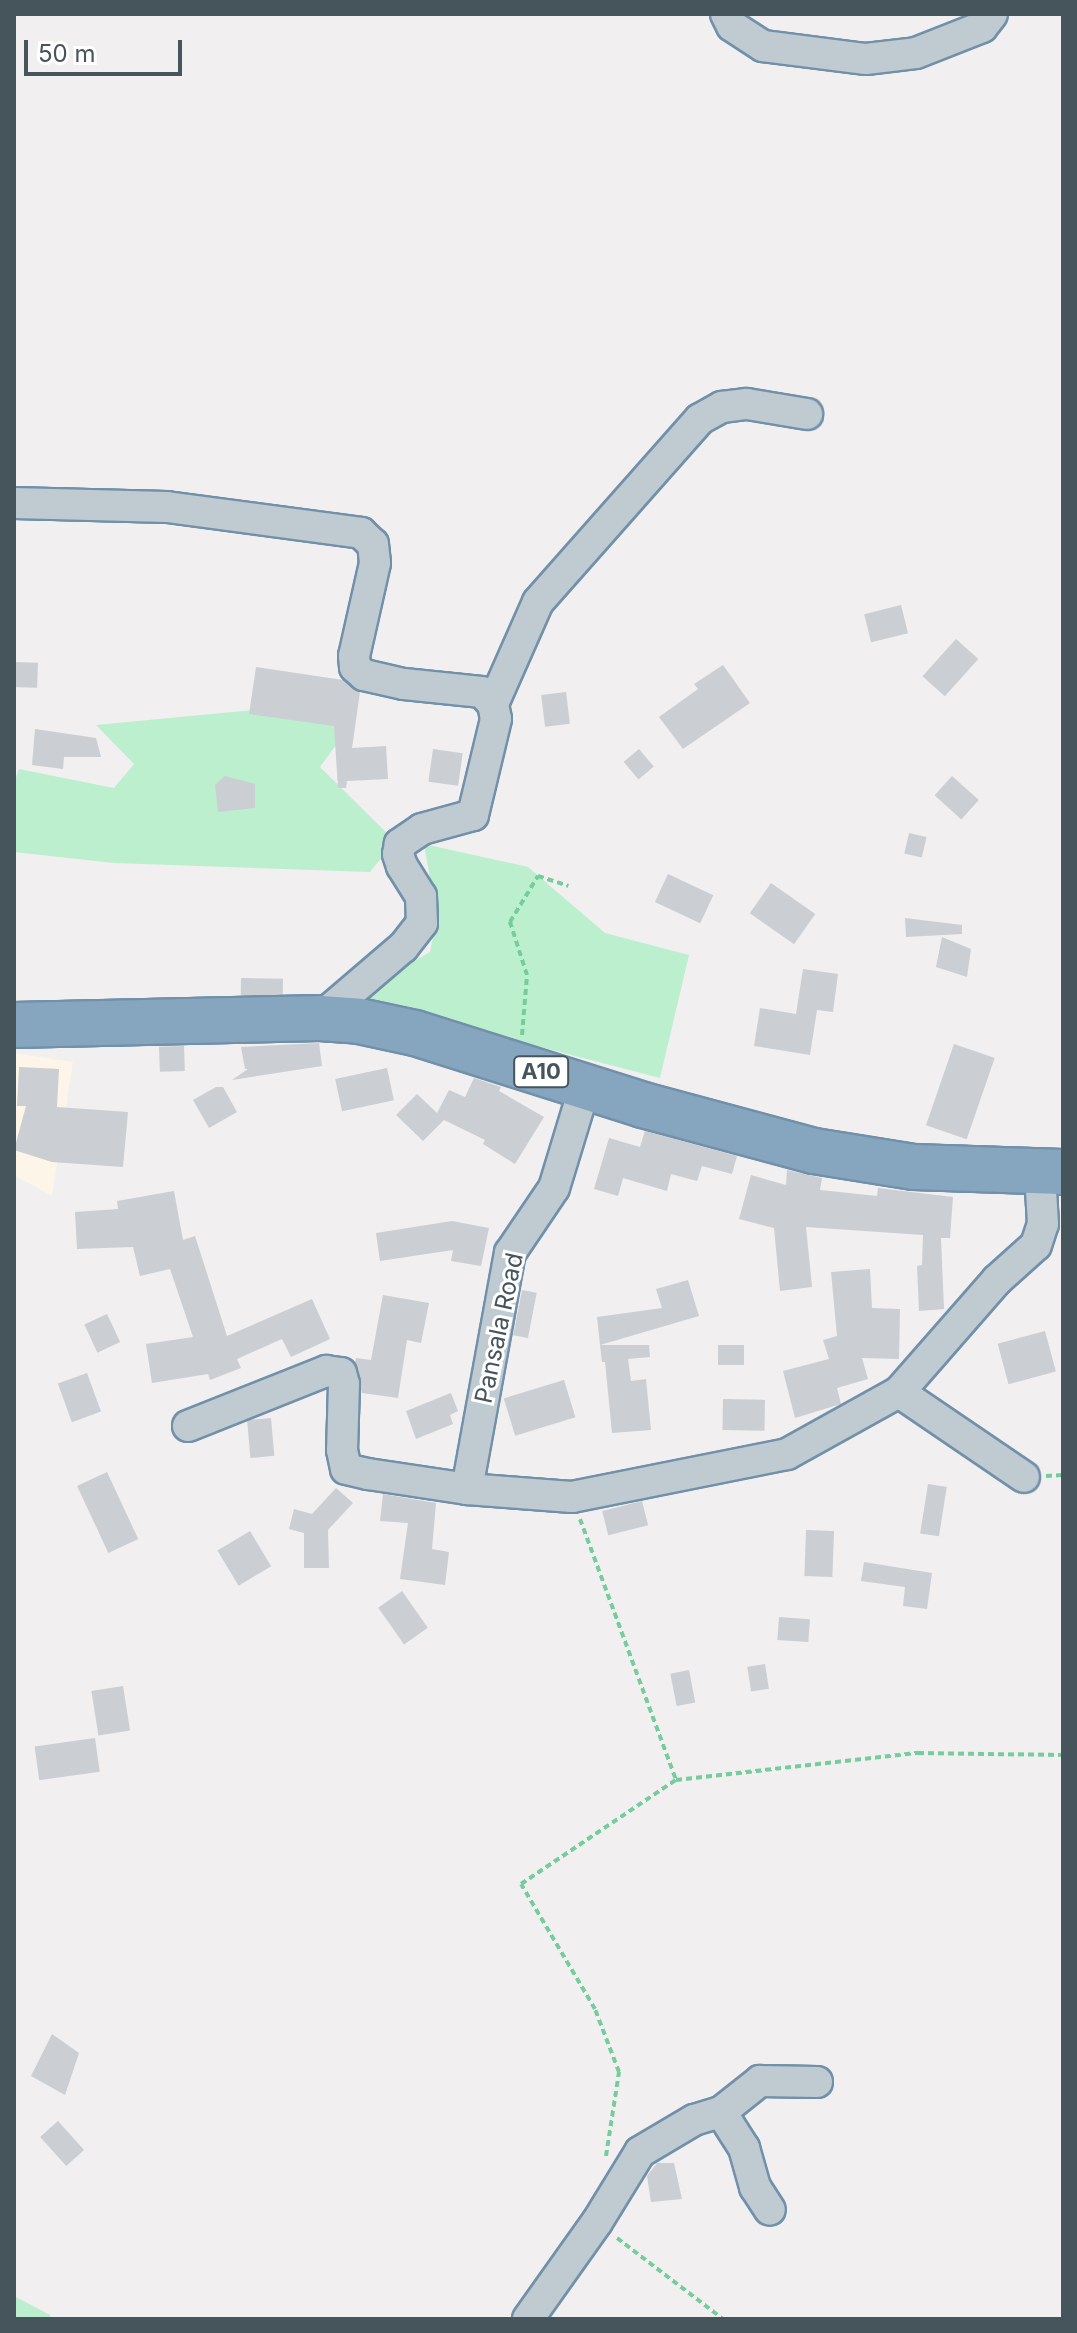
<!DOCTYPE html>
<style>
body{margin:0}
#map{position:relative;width:1077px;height:2333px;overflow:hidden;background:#f1efef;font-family:Inter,sans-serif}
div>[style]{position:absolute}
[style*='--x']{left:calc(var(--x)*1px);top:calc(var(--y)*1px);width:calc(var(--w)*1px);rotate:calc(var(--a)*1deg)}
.commercial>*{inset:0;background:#fcf5e8}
.green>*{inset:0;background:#bcefcd}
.building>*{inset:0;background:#cbced3;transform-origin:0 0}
.path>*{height:4px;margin-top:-2px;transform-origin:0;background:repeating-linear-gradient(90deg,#74ce9b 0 6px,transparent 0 10px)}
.roads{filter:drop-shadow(2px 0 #7190aa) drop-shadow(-2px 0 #7190aa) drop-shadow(0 2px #7190aa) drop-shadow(0 -2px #7190aa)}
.minor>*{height:30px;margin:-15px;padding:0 15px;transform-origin:15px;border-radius:15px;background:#bfcad1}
.highway>*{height:44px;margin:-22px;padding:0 22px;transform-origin:22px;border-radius:22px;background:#86a5be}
span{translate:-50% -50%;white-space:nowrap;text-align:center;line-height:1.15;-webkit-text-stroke:6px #fff;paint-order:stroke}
.shield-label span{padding:2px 6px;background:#fff;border:2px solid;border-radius:6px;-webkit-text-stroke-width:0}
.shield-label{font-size:22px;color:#46545c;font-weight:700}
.street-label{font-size:24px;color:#46545c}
.frame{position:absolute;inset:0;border:16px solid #46545c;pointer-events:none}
.scale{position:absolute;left:24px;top:40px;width:158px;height:36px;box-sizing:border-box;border:4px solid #46545c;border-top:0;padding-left:10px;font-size:24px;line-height:28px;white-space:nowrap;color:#46545c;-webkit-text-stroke:6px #fff;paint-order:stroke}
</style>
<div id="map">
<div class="commercial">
<i style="clip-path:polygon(14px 1053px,73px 1062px,52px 1196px,14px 1175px)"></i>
</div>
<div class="green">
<i style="clip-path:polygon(285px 707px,356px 718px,320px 767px,395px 841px,370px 872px,114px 863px,14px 852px,14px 783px,19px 769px,114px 788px,134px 764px,96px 725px)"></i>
<i style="clip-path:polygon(424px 844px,528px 867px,605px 933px,689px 955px,660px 1078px,360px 1000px,393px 973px,430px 952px,437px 917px)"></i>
<i style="clip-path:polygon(14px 2296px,50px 2315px,51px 2319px,14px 2319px)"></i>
</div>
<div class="building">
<i style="left:901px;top:605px;width:29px;height:38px;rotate:76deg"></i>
<i style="left:956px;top:639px;width:30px;height:50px;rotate:42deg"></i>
<i style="left:14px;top:662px;width:24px;height:25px;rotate:2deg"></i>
<i style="clip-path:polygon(723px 665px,750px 703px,683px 749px,659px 717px,698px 689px,694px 684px)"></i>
<i style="clip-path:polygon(256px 667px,343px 680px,360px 692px,352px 748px,386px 746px,388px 779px,347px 781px,346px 788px,338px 788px,334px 726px,249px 714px)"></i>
<i style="left:566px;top:692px;width:32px;height:25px;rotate:83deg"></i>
<i style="clip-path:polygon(35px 729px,96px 738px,101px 757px,64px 757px,63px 769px,32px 765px)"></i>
<i style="left:433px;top:749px;width:30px;height:33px;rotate:8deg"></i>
<i style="left:639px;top:749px;width:23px;height:20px;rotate:50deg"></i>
<i style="clip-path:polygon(225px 776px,255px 784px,255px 808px,218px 812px,215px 785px)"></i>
<i style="left:952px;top:776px;width:36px;height:26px;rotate:42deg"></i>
<i style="left:909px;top:833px;width:18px;height:21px;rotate:13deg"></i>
<i style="left:668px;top:874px;width:50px;height:31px;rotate:25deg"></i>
<i style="left:771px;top:883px;width:54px;height:37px;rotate:35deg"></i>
<i style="clip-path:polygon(905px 918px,962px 925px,962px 934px,906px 937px)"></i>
<i style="clip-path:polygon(942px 937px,971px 949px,967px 977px,936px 967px)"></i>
<i style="clip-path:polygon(803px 969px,838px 974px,833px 1012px,817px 1010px,810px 1055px,754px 1046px,760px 1008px,796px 1014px)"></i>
<i style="left:241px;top:978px;width:42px;height:17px;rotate:1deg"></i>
<i style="clip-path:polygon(319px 1043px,322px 1066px,232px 1080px,248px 1069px,245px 1069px,241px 1047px)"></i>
<i style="left:954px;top:1044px;width:43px;height:86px;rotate:19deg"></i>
<i style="left:184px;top:1046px;width:25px;height:25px;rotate:88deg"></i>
<i style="clip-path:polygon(19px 1067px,59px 1069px,57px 1107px,128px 1112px,123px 1167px,52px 1162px,14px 1150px,26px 1106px,17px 1106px)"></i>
<i style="left:387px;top:1068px;width:33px;height:53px;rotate:78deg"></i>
<i style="clip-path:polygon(474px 1078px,501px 1087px,499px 1091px,544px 1117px,515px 1164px,483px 1144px,485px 1140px,444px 1120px,423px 1141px,396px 1115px,417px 1094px,437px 1113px,449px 1090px,465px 1097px)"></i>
<i style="clip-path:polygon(216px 1087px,223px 1087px,237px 1112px,209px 1128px,193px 1100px)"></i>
<i style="clip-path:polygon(645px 1131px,737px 1156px,732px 1174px,702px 1166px,697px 1181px,671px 1174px,667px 1191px,623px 1178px,618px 1196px,594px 1189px,609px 1138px,640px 1147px)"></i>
<i style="clip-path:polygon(787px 1170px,822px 1178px,820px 1190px,877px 1196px,878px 1188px,953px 1197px,950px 1238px,941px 1238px,944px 1309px,919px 1311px,917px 1266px,922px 1265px,923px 1235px,806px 1227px,812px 1287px,780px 1291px,774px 1228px,739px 1219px,751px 1175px,786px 1185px)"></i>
<i style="clip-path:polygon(174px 1191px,183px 1240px,195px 1236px,227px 1336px,312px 1299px,330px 1339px,291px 1357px,282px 1339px,237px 1359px,241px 1368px,210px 1380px,208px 1374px,152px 1383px,146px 1344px,193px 1337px,170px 1269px,140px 1276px,133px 1247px,77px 1249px,75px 1212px,118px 1209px,117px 1201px)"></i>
<i style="clip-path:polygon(452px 1221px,489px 1228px,481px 1266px,451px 1261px,453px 1250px,380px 1261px,376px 1233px)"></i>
<i style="clip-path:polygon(870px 1269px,872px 1308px,900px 1309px,899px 1359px,862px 1358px,868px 1379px,837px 1388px,841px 1404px,795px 1418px,783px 1371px,829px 1359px,823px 1340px,837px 1336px,831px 1272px)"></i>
<i style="clip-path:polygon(688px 1280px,699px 1316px,600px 1345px,597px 1317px,662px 1308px,656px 1289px)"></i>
<i style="left:522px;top:1290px;width:15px;height:46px;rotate:11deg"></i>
<i style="clip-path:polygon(383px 1295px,429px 1303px,421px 1343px,407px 1340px,398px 1398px,362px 1393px,355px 1362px,356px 1358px,371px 1360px)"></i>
<i style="left:107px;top:1314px;width:31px;height:25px;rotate:65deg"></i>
<i style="left:1045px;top:1331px;width:42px;height:49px;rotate:75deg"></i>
<i style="clip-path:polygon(600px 1345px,649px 1345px,650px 1357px,628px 1359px,631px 1381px,646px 1379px,651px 1430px,612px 1433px,605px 1362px,602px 1362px)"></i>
<i style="left:718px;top:1345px;width:26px;height:20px"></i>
<i style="left:87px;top:1373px;width:41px;height:31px;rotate:70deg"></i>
<i style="left:564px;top:1380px;width:39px;height:63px;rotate:73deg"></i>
<i style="clip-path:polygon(451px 1393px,458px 1411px,450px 1415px,453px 1424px,416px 1439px,406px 1411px)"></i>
<i style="left:723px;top:1399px;width:42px;height:31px;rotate:1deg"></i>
<i style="left:271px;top:1418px;width:38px;height:24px;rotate:85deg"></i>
<i style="left:107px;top:1472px;width:74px;height:33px;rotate:65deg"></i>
<i style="left:928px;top:1484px;width:19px;height:50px;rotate:9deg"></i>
<i style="clip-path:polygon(336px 1488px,353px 1503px,328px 1530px,329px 1568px,304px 1568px,304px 1533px,289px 1529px,294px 1509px,312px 1514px)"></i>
<i style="clip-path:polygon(383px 1494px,436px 1503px,432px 1549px,449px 1552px,445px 1585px,400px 1579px,408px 1523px,380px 1521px)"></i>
<i style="left:642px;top:1501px;width:25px;height:41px;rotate:76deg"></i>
<i style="left:806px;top:1530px;width:28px;height:46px;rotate:2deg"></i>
<i style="left:250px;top:1531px;width:41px;height:38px;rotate:59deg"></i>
<i style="clip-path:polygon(864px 1562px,932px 1573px,927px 1609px,903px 1606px,905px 1587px,861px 1581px)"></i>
<i style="left:402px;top:1591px;width:45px;height:29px;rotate:55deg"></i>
<i style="left:779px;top:1617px;width:31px;height:23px;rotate:4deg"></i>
<i style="left:765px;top:1664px;width:25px;height:18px;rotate:81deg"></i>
<i style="left:689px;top:1670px;width:33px;height:19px;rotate:79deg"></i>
<i style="left:123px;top:1686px;width:45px;height:32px;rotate:81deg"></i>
<i style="left:95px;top:1738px;width:34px;height:61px;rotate:82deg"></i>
<i style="clip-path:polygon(52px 2034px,79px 2053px,65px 2095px,31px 2076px)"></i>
<i style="left:58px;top:2121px;width:39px;height:24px;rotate:48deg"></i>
<i style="clip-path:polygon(657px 2163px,674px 2163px,682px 2199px,651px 2202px,647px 2176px)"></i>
</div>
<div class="path">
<i style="--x:522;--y:1035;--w:60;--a:-85.2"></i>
<i style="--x:527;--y:975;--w:56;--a:-107.8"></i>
<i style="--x:510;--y:922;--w:54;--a:-58.7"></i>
<i style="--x:538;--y:876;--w:32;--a:18"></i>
<i style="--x:1046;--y:1476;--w:17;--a:-3"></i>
<i style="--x:580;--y:1519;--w:278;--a:69.8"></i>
<i style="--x:606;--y:2156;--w:85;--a:-81.2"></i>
<i style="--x:619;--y:2072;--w:67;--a:-110.9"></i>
<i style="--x:595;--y:2009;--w:145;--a:-120.6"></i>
<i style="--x:521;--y:1884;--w:187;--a:-33.9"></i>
<i style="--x:676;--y:1780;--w:244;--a:-6.4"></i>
<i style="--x:918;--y:1753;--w:145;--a:0.8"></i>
<i style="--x:617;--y:2238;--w:133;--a:37.4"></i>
</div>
<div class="roads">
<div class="minor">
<i style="--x:726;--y:14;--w:13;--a:63"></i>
<i style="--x:732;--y:26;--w:37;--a:33"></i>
<i style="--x:763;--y:46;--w:104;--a:7.2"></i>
<i style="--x:866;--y:59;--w:50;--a:-6.8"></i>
<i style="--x:916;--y:53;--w:71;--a:-21.5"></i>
<i style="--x:982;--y:27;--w:16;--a:-52"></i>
<i style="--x:14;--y:503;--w:153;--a:1.5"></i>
<i style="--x:167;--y:507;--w:196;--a:7.6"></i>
<i style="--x:361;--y:533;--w:16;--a:43"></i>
<i style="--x:373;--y:544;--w:19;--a:84"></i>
<i style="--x:375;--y:563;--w:95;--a:102.7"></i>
<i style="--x:354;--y:656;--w:11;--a:85"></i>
<i style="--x:355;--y:667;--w:12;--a:42"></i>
<i style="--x:364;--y:675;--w:41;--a:12.7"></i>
<i style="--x:404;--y:684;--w:78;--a:5.9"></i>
<i style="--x:482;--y:692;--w:16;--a:47"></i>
<i style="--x:493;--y:704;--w:15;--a:79"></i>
<i style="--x:496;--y:719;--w:99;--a:103.5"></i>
<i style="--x:473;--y:815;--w:53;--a:164.6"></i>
<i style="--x:422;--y:829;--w:27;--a:146"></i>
<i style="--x:400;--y:844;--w:10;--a:101"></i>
<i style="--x:398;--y:854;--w:13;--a:72"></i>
<i style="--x:402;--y:866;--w:36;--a:58"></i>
<i style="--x:421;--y:896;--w:27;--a:88"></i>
<i style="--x:422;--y:923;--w:31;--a:128"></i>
<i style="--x:403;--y:947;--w:109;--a:139.5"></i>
<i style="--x:493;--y:704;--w:111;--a:-66.2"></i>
<i style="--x:538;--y:602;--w:244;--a:-48.5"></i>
<i style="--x:700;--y:419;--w:25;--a:-29"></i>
<i style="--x:722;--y:407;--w:25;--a:-7"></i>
<i style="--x:747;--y:404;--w:61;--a:9.5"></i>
<i style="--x:899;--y:1392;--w:151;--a:34.2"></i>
<i style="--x:188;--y:1426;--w:149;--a:-21.7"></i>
<i style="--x:326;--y:1371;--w:15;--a:8"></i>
<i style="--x:341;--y:1373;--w:11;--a:75"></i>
<i style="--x:344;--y:1384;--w:66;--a:91.7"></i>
<i style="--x:342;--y:1450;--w:19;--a:78"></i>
<i style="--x:346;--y:1469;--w:23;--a:13"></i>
<i style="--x:368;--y:1474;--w:100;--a:8.6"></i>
<i style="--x:467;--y:1489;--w:105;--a:4.4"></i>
<i style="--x:572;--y:1497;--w:219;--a:-11.3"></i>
<i style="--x:787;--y:1454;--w:128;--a:-29"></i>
<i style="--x:899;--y:1392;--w:149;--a:-48.8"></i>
<i style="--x:997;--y:1280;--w:52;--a:-41.9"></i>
<i style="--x:1036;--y:1245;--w:22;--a:-72"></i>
<i style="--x:1043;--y:1224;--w:51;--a:-93.4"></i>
<i style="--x:467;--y:1489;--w:240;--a:-79.7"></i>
<i style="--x:510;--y:1253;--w:78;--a:-55.9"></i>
<i style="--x:554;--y:1188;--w:107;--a:-73.1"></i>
<i style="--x:721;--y:2112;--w:43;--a:57.4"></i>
<i style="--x:744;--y:2148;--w:41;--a:74.2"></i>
<i style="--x:755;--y:2187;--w:27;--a:57"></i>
<i style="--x:528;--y:2319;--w:119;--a:-54.6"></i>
<i style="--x:597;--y:2222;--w:82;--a:-58.4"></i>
<i style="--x:640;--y:2152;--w:63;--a:-30.7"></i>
<i style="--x:694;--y:2120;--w:28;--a:-17"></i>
<i style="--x:721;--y:2112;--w:50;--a:-38.5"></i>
<i style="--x:760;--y:2081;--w:57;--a:1"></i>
</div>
<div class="highway">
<i style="--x:14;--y:1025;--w:306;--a:-1.3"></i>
<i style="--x:320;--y:1018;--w:39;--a:4"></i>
<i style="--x:359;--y:1021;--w:57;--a:12.1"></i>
<i style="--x:415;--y:1033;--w:239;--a:17.5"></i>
<i style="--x:643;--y:1105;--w:177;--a:15.1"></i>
<i style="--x:814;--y:1151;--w:101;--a:9.1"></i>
<i style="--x:914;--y:1167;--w:149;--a:1.9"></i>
</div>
</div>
<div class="shield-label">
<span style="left:541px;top:1072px">A10</span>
</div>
<div class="street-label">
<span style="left:499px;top:1328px;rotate:-78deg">Pansala Road</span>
</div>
<div class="frame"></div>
<div class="scale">50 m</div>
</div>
